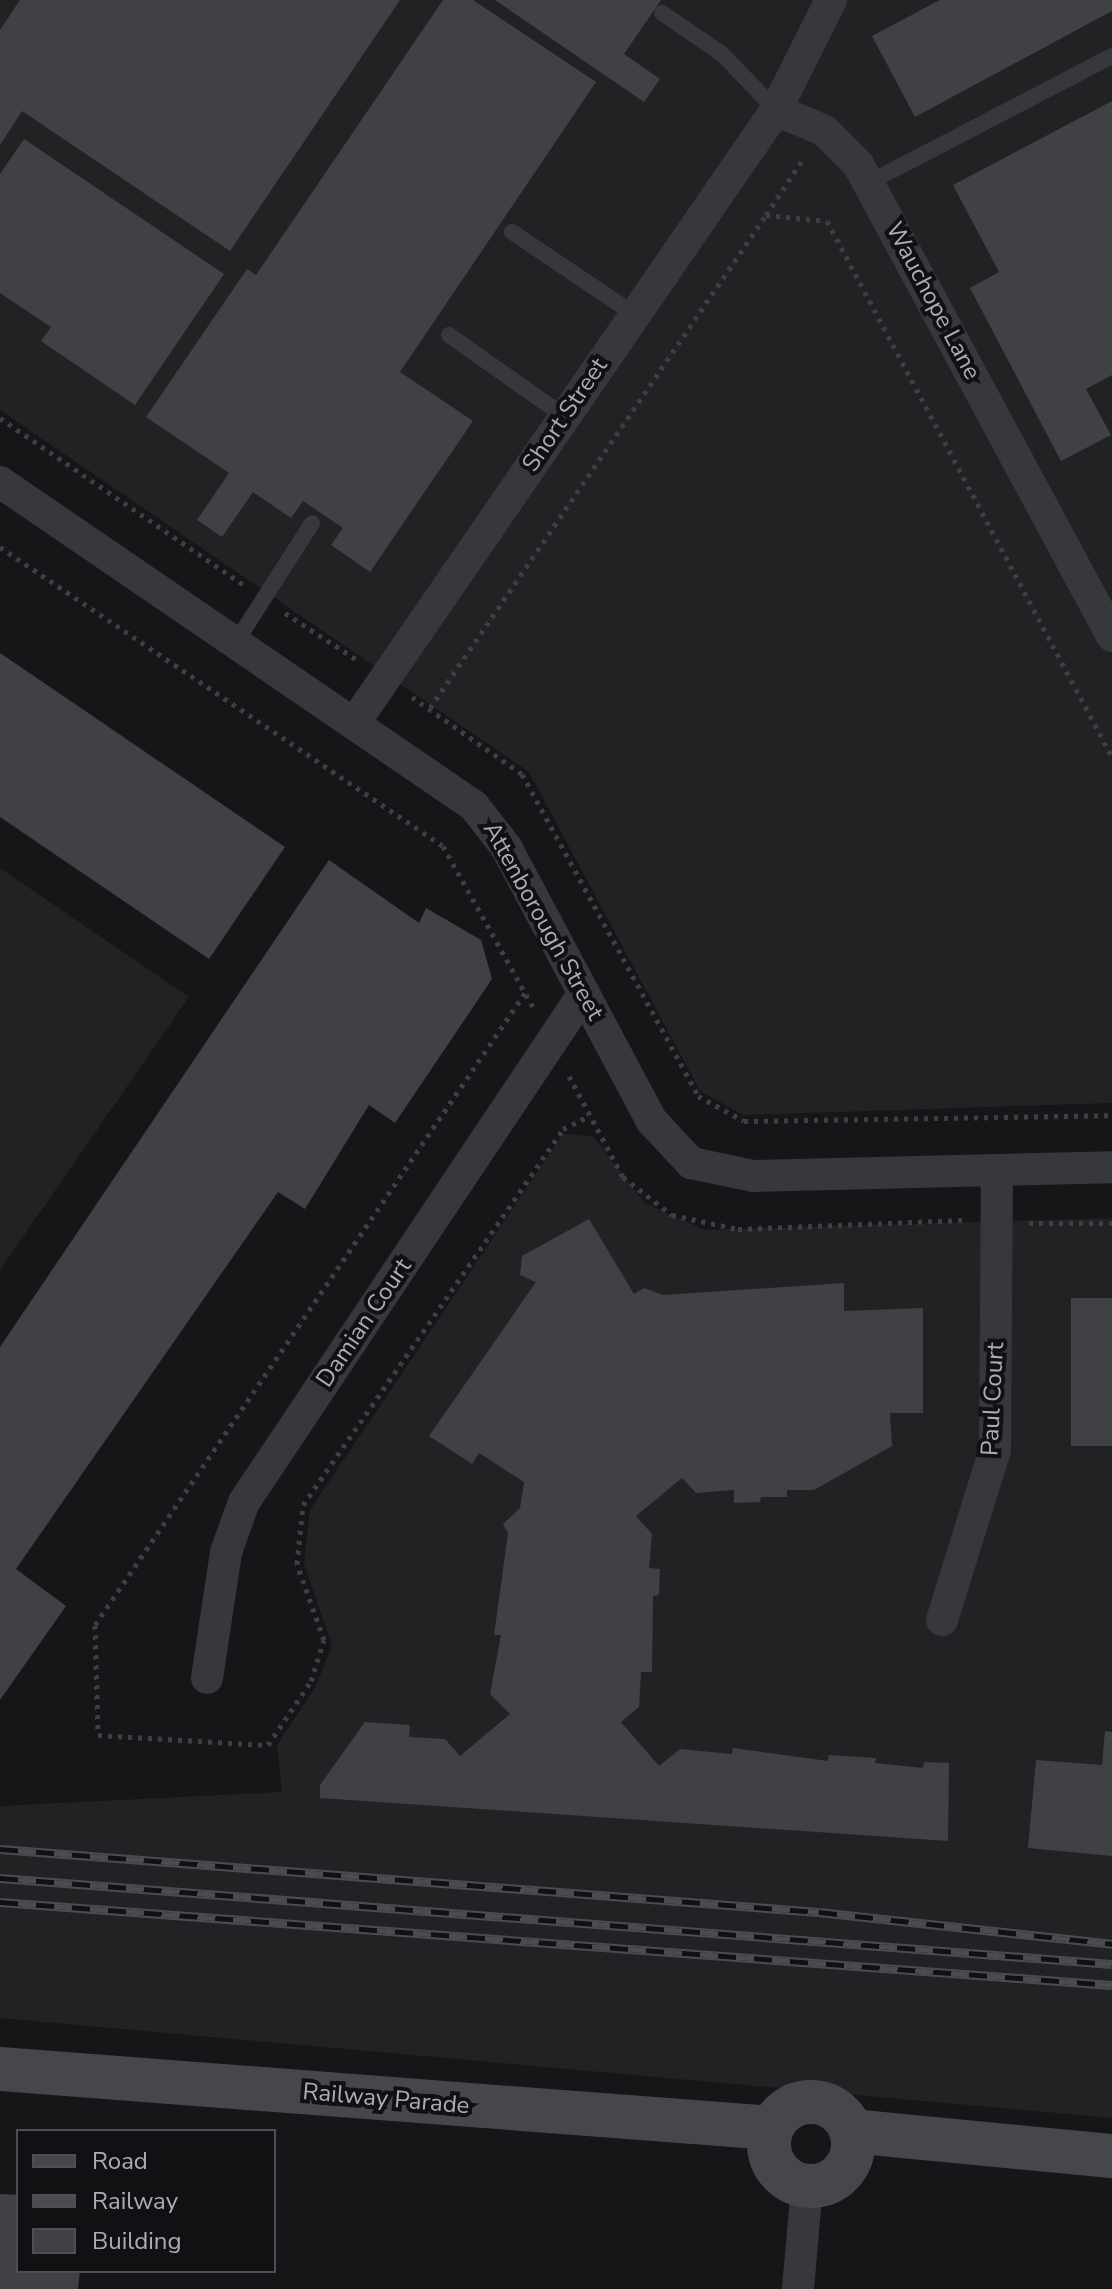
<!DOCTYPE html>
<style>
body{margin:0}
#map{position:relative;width:1112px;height:2289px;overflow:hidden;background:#161618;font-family:"Nunito Sans",sans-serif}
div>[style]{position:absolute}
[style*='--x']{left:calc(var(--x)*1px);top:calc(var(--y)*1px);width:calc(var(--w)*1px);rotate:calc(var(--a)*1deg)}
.built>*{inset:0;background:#222225}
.building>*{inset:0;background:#404145;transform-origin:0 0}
.path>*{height:5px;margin-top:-2.5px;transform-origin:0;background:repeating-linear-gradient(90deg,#3d3f44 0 4px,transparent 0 10px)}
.service>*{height:16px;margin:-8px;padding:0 8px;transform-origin:8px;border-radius:8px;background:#37383d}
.minor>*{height:32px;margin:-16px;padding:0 16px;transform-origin:16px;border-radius:16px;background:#37383d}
.secondary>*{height:44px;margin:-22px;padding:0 22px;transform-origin:22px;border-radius:22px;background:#45474d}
.secondary>.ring{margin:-22px;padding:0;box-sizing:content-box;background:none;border:44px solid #45474d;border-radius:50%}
.rail>*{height:9px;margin-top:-4.5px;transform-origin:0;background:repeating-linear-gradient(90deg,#111113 0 18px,#4a4c52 0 36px);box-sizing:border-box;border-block:2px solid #4a4c52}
span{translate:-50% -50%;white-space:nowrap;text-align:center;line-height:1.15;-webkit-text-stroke:8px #111113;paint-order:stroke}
.street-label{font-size:24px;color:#a8adb8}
.legend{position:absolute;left:16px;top:2129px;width:260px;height:144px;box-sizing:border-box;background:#111113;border:2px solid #4d4f55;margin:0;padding:10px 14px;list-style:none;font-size:24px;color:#a8adb8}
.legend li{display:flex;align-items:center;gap:16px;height:40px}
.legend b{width:40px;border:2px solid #4d4f55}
</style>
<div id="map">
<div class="built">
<i style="clip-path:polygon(0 0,1112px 0,1112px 1103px,743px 1115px,700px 1091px,529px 772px,0 410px)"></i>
<i style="clip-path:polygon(0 868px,189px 997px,0 1270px)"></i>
<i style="clip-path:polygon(563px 1134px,593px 1136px,645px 1203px,705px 1230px,1112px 1218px,1112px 2118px,0 2018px,0 1806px,282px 1792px,277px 1745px,316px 1686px,332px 1645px,304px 1564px,310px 1510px)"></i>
</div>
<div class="building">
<i style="clip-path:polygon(20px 0,400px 0,230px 251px,22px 111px,0 145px,0 30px)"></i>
<i style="clip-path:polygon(443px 0,473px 0,596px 82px,400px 372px,473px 421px,370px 572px,331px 545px,343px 528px,303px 501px,291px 518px,253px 492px,222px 537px,197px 520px,229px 473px,146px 417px,247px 269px,256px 275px)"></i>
<i style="clip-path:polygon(495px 0,661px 0,624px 54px,660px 79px,644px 102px)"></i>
<i style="clip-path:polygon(940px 0,1112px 0,1112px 11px,915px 117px,872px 36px)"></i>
<i style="clip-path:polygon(1112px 101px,1112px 375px,1086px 389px,1111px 435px,1061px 461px,970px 288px,999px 272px,953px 185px)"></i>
<i style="clip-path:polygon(24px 139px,224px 274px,135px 405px,41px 341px,51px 327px,0 293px,0 174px)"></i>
<i style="clip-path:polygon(0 653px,285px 847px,209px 959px,0 817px)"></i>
<i style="clip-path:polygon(329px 860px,419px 923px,426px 908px,481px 940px,492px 979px,395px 1123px,369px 1105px,305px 1209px,278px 1192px,16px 1569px,66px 1606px,0 1700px,0 1347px)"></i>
<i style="clip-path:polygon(589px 1219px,634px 1294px,644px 1288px,663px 1295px,844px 1283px,844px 1311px,923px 1308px,923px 1413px,890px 1413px,892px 1446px,814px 1490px,787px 1490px,787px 1497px,761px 1497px,760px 1502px,734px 1503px,734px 1490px,696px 1493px,682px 1478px,636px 1516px,652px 1534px,649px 1568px,660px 1569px,659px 1595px,653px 1596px,652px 1672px,641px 1672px,639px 1707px,621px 1722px,659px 1766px,680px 1749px,732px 1754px,733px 1748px,828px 1761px,829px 1755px,876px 1758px,875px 1763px,923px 1768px,924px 1762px,949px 1763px,948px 1841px,320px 1798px,320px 1785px,365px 1722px,410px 1725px,409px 1737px,445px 1739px,460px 1756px,510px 1714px,490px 1694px,501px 1635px,494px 1635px,508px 1533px,503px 1524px,520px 1508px,524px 1482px,479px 1453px,472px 1464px,429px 1436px,536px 1282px,520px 1275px,522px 1256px)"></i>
<i style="left:1112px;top:1298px;width:148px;height:41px;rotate:90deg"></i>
<i style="clip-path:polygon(1105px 1731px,1112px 1732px,1112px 1856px,1028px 1848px,1036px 1760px,1102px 1765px)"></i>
<i style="clip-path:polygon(0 2194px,18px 2195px,18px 2271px,80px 2271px,78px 2289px,0 2289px)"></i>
</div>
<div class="path">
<i style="--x:766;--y:215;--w:67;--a:-56.5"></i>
<i style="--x:0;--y:418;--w:296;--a:34.4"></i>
<i style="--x:0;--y:547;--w:534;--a:34.02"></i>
<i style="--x:443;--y:846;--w:184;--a:60.8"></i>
<i style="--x:285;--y:613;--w:86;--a:33.1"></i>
<i style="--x:412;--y:697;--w:134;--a:35"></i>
<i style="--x:522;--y:774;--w:367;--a:61.3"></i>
<i style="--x:698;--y:1096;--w:52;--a:28.5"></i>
<i style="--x:744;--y:1121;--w:368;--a:-0.9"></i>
<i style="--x:430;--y:708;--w:597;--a:-55.72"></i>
<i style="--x:766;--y:215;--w:61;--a:5.6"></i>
<i style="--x:827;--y:221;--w:607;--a:62"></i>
<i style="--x:525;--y:993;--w:764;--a:124.23"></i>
<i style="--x:95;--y:1625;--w:110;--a:88.4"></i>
<i style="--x:98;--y:1735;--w:170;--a:3.4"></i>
<i style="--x:268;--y:1745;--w:77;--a:-56.1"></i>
<i style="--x:311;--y:1681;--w:43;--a:-72.4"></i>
<i style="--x:324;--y:1640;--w:81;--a:-109.6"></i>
<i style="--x:297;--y:1564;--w:59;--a:-84.2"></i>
<i style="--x:303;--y:1505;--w:457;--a:-55.3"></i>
<i style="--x:563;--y:1129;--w:30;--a:-26"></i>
<i style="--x:569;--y:1076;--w:115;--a:61.9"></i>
<i style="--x:623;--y:1177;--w:62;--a:37.8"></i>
<i style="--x:672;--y:1215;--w:67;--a:12"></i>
<i style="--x:738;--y:1229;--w:225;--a:-2.3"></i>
<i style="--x:1029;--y:1223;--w:83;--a:0"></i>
</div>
<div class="service">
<i style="--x:662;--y:13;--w:73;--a:34.3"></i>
<i style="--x:722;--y:54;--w:78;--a:46"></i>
<i style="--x:870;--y:182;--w:273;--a:-27.5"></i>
<i style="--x:512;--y:232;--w:147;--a:33.9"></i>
<i style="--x:449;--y:335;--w:141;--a:35.2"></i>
<i style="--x:236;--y:642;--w:141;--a:-57.4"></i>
</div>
<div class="minor">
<i style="--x:831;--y:0;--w:123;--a:116.6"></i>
<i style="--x:776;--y:110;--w:53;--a:23.2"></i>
<i style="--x:825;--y:131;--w:47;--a:45"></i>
<i style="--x:858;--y:164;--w:536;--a:61.71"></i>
<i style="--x:0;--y:482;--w:574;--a:34.35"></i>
<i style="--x:474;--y:806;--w:52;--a:52"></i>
<i style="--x:506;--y:847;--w:309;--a:62"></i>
<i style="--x:651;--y:1120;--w:59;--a:47.1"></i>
<i style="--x:691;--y:1163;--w:63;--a:11.8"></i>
<i style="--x:753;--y:1176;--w:359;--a:-1.4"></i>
<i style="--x:355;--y:722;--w:743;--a:-55.48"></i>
<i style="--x:942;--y:1620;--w:178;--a:-72.7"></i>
<i style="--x:995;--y:1450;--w:280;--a:-89.6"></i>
<i style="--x:207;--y:1678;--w:127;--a:-81.4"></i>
<i style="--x:226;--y:1552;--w:53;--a:-70.2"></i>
<i style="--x:244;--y:1502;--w:612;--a:-56.26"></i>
<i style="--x:798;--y:2289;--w:103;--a:-85"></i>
</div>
<div class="secondary">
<i style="--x:0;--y:2069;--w:774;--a:4.37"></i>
<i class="ring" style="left:769px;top:2102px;width:40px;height:40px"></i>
<i style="--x:851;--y:2131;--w:262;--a:5.5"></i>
</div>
<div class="rail">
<i style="--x:0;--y:1849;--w:821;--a:4.4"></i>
<i style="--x:819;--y:1912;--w:295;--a:6.2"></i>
<i style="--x:0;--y:1878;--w:1115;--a:4.42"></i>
<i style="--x:0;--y:1902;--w:1115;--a:4.27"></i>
</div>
<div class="street-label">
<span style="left:933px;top:301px;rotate:62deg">Wauchope Lane</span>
<span style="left:565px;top:415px;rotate:-56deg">Short Street</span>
<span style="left:543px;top:921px;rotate:61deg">Attenborough Street</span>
<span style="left:364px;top:1323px;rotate:-56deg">Damian Court</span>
<span style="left:993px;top:1399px;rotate:-87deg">Paul Court</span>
<span style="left:386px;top:2099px;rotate:5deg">Railway Parade</span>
</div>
<ul class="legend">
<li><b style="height:10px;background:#45474d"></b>Road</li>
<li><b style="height:10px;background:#4a4c52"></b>Railway</li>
<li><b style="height:22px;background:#404145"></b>Building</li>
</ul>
</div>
